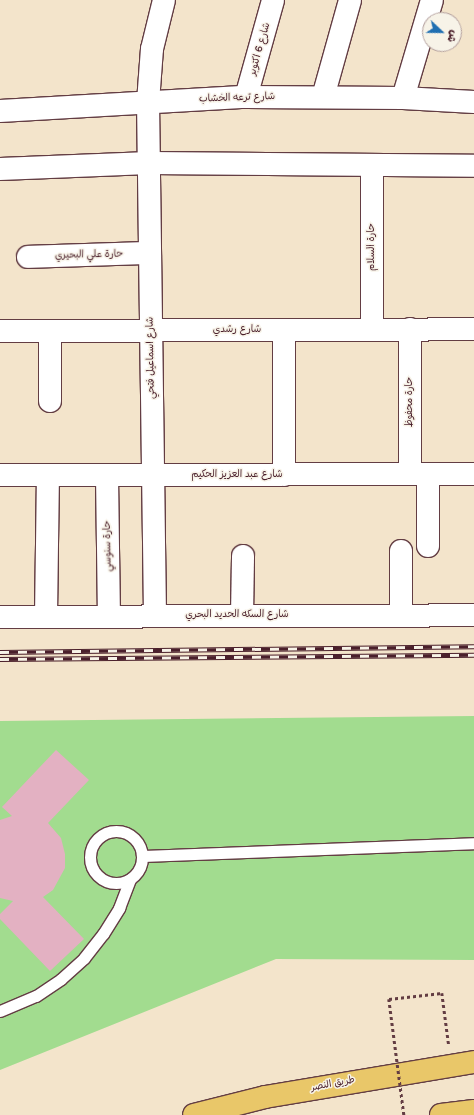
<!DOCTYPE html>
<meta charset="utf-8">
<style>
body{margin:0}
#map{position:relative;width:474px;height:1115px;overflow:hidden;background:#f3e4cb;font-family:"Balsamiq Sans","Playpen Sans Arabic",sans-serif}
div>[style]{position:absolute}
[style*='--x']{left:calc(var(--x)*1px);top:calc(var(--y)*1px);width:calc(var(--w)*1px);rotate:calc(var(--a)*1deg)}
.green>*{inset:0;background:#a2dc8f}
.building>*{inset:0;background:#e3b1c2}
.path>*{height:2.5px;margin-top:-1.25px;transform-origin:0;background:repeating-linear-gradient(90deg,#633d43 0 3px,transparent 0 6px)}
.roads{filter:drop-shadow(1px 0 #633d43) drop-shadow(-1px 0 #633d43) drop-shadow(0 1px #633d43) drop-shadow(0 -1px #633d43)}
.service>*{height:11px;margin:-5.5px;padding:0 5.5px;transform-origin:5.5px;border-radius:5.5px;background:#fff}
.service>.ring{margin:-5.5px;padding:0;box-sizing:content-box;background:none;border:11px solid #fff;border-radius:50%}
.minor>*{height:22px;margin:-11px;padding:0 11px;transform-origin:11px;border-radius:11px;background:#fff}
.tertiary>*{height:22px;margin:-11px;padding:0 11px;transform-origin:11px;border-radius:11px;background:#fff}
.trunk>*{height:22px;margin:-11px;padding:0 11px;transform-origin:11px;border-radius:11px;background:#e9c769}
.rail>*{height:4.5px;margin-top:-2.25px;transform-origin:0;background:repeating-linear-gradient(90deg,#f7f3e8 0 9px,#4a1f2b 0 18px);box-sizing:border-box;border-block:1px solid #4a1f2b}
.path-bridge>*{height:2.5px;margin-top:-1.25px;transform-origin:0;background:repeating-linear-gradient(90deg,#633d43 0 3px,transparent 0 6px)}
span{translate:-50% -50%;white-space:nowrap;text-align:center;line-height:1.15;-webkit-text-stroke:3px #f7f3e8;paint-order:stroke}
.street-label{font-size:10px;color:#4a1f2b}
.north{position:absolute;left:422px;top:12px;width:40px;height:40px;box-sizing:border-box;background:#f7f3e8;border:1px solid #b29e9c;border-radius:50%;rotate:112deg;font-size:11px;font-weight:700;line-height:16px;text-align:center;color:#4a1f2b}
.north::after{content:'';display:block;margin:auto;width:14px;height:18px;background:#1f6fb2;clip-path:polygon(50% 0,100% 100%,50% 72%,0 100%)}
</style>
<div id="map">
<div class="green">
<i style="clip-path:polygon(474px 716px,474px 960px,276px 959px,0 1070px,0 721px)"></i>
</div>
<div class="building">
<i style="clip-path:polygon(56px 750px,89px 780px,48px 823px,61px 838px,65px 854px,65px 868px,53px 890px,43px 897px,84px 939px,50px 971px,0 919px,0 914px,13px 901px,0 898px,0 820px,12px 816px,2px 807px)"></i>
</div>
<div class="path">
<i style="--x:389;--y:999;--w:53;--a:-6.5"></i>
<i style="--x:442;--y:993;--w:53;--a:82.5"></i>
</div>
<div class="roads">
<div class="service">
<i class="ring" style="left:90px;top:831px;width:41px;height:41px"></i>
<i style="--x:142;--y:856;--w:332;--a:-2.2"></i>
<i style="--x:0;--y:1011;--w:39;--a:-23"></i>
<i style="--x:36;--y:996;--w:30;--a:-34"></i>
<i style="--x:61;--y:979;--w:31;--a:-42"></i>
<i style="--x:84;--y:958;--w:31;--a:-52"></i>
<i style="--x:103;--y:934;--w:31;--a:-58"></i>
<i style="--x:119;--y:908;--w:31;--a:-69"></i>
</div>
<div class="minor">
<i style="--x:246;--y:97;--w:101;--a:-74.4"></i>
<i style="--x:323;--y:97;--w:101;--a:-74.4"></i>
<i style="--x:403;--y:98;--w:102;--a:-73.5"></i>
<i style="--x:372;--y:165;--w:164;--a:90"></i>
<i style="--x:28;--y:257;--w:122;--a:-1.9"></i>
<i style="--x:410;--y:329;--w:145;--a:90"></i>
<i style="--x:0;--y:331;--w:474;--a:-0.2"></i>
<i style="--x:50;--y:331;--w:70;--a:90"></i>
<i style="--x:0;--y:475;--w:474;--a:-0.1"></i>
<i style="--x:284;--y:475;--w:145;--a:-90"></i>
<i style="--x:107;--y:476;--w:140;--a:89.2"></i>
<i style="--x:428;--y:546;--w:72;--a:-90"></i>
<i style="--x:155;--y:615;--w:513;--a:-90.78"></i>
<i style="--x:148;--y:102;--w:53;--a:-85.7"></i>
<i style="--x:152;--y:49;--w:50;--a:-76.2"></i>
<i style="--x:242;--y:615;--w:59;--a:-89"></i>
<i style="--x:401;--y:615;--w:64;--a:-90"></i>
<i style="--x:46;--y:616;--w:140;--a:-89.2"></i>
<i style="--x:0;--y:617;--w:474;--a:-0.2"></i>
</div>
<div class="tertiary">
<i style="--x:0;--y:111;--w:246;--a:-3.3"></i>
<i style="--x:246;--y:97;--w:157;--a:0.4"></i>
<i style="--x:403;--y:98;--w:71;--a:3.2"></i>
<i style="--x:0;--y:169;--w:149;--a:-2.3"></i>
<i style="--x:149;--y:163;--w:325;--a:0.5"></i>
</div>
<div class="trunk">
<i style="--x:194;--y:1115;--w:73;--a:-14.2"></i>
<i style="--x:265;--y:1097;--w:212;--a:-9.5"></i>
<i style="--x:441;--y:1115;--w:33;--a:-7"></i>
</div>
</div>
<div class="rail">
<i style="--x:0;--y:652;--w:474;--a:-0.7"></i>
<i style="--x:0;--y:659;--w:474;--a:-0.5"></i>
</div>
<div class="path-bridge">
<i style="--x:389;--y:999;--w:117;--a:82.6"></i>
</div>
<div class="street-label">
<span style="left:260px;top:49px;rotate:-74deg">شارع 6 اكتوبر</span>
<span style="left:237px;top:98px;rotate:-2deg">شارع ترعه الخشاب</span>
<span style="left:372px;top:247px;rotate:-90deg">حارة السلام</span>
<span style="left:89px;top:255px;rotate:-1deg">حارة علي البحيري</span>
<span style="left:237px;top:330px">شارع رشدي</span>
<span style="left:151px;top:358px;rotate:-91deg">شارع اسماعيل فتحي</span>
<span style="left:410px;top:402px;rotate:-90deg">حارة محفوظ</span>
<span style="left:237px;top:475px">شارع عبد العزيز الحكيم</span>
<span style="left:108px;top:546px;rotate:-91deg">حارة سنوسي</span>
<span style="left:237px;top:615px">شارع السكه الحديد البحري</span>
<span style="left:333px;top:1084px;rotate:-11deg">طريق النصر</span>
</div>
<div class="north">ش</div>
</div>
